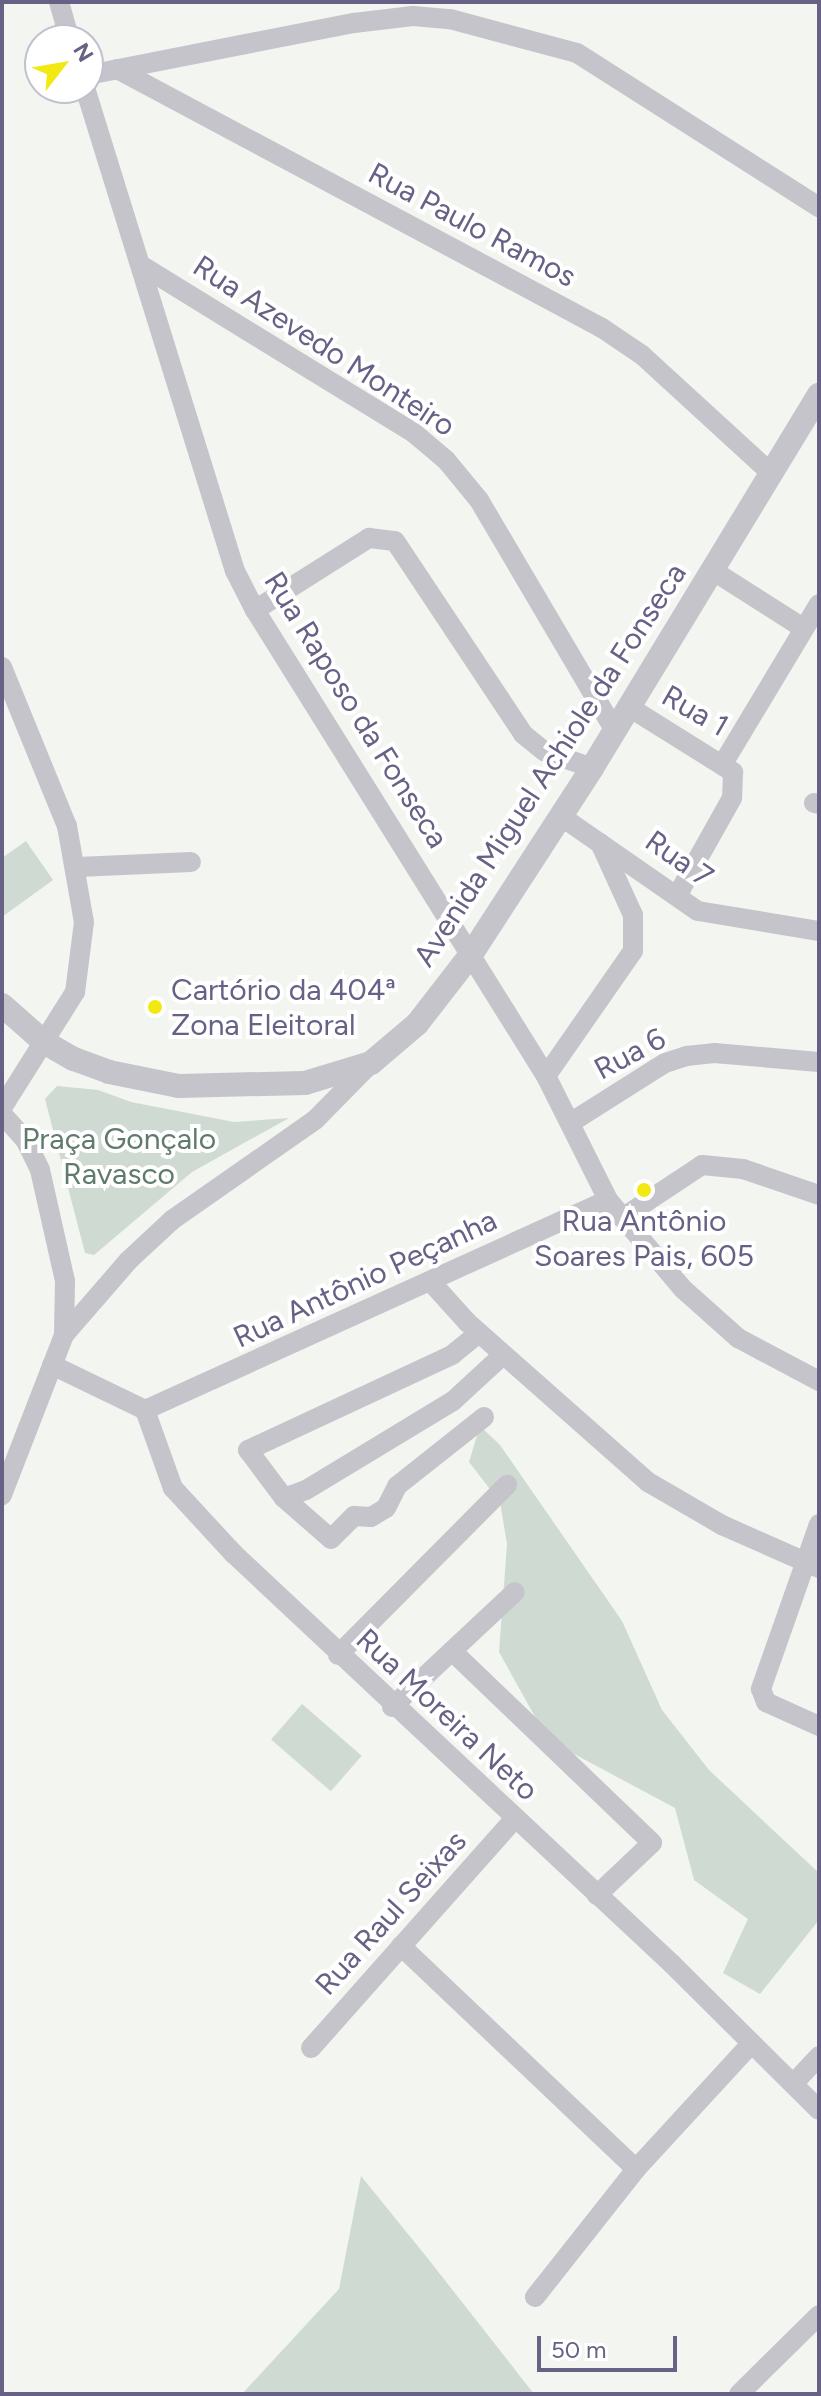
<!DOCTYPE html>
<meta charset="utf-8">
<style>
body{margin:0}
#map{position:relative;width:821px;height:2396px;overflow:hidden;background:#f2f5f0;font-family:Figtree,sans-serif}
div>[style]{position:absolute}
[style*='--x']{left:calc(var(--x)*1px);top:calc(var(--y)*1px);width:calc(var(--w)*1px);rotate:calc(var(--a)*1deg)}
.green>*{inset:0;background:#cfdad3;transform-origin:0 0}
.minor>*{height:20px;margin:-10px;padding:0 10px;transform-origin:10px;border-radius:10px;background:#c5c4cb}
.tertiary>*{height:24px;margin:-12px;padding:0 12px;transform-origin:12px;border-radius:12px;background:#c5c4cb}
.dots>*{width:22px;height:22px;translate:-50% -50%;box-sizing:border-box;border:4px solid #fff;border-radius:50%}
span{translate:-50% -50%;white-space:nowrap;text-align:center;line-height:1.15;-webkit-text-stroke:8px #fff;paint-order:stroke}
.street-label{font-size:30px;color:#676185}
.poi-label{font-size:30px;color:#676185}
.left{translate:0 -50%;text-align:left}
.park-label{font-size:30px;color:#607b6e}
.frame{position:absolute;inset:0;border:4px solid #676185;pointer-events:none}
.north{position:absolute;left:24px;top:24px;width:80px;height:80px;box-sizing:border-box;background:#fff;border:2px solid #c2c0ce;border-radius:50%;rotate:59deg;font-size:22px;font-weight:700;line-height:32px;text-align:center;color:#676185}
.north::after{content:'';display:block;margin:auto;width:28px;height:36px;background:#f3e912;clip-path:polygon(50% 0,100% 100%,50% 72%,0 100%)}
.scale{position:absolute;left:537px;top:2336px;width:140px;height:36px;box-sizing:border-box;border:4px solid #676185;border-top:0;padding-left:10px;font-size:24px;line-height:28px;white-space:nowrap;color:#676185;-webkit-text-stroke:6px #fff;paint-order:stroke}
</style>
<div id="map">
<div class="green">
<i style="clip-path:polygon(26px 841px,53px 880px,2px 917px,2px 858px)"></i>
<i style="clip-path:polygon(57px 1086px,98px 1090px,131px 1102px,234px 1122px,289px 1118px,192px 1172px,94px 1255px,85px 1253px,45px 1099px)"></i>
<i style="clip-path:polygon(480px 1426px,500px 1445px,622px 1621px,662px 1710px,709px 1770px,819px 1873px,819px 1920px,760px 1994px,723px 1973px,748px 1919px,694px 1880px,675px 1808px,548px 1740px,499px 1652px,507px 1544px,500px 1502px,469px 1462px)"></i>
<i style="left:302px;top:1704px;width:79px;height:47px;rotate:41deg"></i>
<i style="clip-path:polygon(361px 2176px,429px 2260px,534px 2394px,242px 2394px,339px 2289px)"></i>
</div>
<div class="minor">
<i style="--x:59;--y:2;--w:40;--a:74"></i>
<i style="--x:117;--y:69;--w:550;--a:28.1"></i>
<i style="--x:602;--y:328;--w:48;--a:34"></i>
<i style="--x:642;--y:355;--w:175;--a:42.5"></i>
<i style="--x:88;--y:75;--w:271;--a:-11.1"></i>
<i style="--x:354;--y:23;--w:59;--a:-6.8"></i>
<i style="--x:413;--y:16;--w:37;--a:5"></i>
<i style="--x:450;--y:19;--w:131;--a:15"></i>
<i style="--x:577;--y:53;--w:287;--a:32.5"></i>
<i style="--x:85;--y:88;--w:506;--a:72.75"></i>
<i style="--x:235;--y:571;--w:44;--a:62.9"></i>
<i style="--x:255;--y:610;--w:549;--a:58.02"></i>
<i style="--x:546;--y:1076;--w:139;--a:63.4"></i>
<i style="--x:608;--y:1200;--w:116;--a:49.9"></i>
<i style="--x:683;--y:1289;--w:74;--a:41.7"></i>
<i style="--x:738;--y:1338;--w:92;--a:28"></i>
<i style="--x:144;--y:267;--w:317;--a:31.6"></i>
<i style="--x:414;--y:433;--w:42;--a:40.2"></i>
<i style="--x:446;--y:460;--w:52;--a:50.5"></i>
<i style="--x:479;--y:500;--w:266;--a:59.5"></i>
<i style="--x:712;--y:570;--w:108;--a:32.5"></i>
<i style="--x:255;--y:610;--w:135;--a:-32.3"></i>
<i style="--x:369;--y:538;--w:26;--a:7"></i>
<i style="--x:395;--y:541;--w:232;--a:56.4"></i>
<i style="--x:523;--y:734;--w:27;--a:39"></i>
<i style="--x:544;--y:751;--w:51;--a:19.5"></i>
<i style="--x:2;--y:667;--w:172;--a:67.8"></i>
<i style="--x:67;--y:826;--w:97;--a:80"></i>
<i style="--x:84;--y:922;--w:71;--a:97.3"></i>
<i style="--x:75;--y:992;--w:137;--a:122.2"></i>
<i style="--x:629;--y:707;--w:123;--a:32"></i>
<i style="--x:733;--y:772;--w:26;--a:92"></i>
<i style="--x:732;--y:798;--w:112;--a:119.3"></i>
<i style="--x:724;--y:762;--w:184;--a:-59"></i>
<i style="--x:814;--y:803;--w:5;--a:11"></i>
<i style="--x:562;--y:817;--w:165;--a:34.7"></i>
<i style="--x:698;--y:911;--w:123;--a:9.4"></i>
<i style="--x:78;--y:867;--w:113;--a:-2.5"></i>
<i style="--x:546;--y:1076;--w:152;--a:-55.2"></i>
<i style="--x:633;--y:951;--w:36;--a:-90"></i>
<i style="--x:633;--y:915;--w:79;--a:-114.6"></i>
<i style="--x:2;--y:1114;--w:36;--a:48"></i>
<i style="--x:26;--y:1141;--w:32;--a:64"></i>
<i style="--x:40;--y:1170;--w:114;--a:77.3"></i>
<i style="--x:65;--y:1281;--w:54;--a:91.1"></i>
<i style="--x:64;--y:1335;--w:172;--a:111.2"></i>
<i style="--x:570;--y:1123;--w:112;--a:-32.3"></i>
<i style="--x:665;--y:1063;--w:22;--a:-18"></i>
<i style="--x:686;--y:1056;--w:28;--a:-6"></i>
<i style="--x:714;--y:1053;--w:105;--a:4.9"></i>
<i style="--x:622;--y:1218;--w:96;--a:-33.5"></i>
<i style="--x:702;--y:1165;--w:41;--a:5.6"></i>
<i style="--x:743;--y:1169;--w:80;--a:18.9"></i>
<i style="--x:431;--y:1282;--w:54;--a:48"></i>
<i style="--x:467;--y:1322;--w:242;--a:41.5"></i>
<i style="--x:648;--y:1482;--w:86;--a:30.2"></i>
<i style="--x:722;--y:1525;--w:106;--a:23.9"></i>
<i style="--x:479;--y:1333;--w:35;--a:141"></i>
<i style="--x:452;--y:1355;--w:225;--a:155"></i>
<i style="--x:248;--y:1450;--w:60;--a:53.1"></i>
<i style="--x:284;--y:1498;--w:62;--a:41.1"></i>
<i style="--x:331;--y:1539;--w:33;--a:-45"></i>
<i style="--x:354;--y:1516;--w:17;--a:3"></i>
<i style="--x:371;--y:1517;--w:17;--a:-31"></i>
<i style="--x:386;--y:1508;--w:25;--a:-63"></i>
<i style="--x:397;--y:1486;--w:111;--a:-38.4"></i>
<i style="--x:64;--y:1335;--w:99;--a:-49.1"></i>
<i style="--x:129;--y:1260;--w:59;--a:-42.9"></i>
<i style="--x:172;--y:1220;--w:174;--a:-35"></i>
<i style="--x:315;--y:1120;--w:80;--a:-45.5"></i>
<i style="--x:52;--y:1365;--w:103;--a:25.8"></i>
<i style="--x:145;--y:1410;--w:83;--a:70.3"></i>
<i style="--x:173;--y:1488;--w:90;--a:47.3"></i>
<i style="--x:234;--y:1554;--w:600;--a:43.11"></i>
<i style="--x:672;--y:1964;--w:207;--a:44.8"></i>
<i style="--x:145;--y:1410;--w:508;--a:-24.4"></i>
<i style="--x:284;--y:1498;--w:23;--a:-20"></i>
<i style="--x:306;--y:1490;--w:172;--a:-31.2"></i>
<i style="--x:453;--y:1401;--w:68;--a:-42.6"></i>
<i style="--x:819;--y:1524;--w:175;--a:109.4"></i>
<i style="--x:761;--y:1689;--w:14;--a:69"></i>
<i style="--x:766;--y:1702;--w:58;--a:24.4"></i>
<i style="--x:452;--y:1651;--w:277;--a:43.8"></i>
<i style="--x:652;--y:1843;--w:76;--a:136.6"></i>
<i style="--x:338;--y:1655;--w:240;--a:-45.2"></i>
<i style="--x:392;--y:1707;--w:168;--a:-43.1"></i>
<i style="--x:401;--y:1946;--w:324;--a:43.5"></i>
<i style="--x:311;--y:2048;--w:307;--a:-48.4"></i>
<i style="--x:793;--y:2084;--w:38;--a:-47"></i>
<i style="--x:535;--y:2297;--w:163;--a:-51.7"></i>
<i style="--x:636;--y:2169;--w:171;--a:-47.4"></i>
<i style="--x:739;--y:2394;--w:112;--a:-44.6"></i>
</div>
<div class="tertiary">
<i style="--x:2;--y:1005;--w:56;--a:41.4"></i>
<i style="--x:44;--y:1042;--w:34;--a:30"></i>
<i style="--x:74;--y:1059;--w:37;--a:20"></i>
<i style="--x:109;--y:1072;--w:71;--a:11.3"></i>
<i style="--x:179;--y:1086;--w:126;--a:-1.4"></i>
<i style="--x:305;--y:1083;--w:69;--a:-16.9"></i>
<i style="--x:371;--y:1063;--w:60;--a:-40.3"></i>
<i style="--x:417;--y:1024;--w:90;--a:-52.2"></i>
<i style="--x:472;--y:953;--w:221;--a:-57"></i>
<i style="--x:592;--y:768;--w:437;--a:-58.7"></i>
</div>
<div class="dots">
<i style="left:155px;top:1007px;background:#f3e912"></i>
<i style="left:644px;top:1190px;background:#f3e912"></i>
</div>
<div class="street-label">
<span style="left:472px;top:225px;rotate:28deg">Rua Paulo Ramos</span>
<span style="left:324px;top:346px;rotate:33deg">Rua Azevedo Monteiro</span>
<span style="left:356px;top:710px;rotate:58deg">Rua Raposo da Fonseca</span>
<span style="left:695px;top:711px;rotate:30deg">Rua 1</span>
<span style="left:550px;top:765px;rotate:-57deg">Avenida Miguel Achiole da Fonseca</span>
<span style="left:679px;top:859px;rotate:35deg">Rua 7</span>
<span style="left:630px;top:1054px;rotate:-28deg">Rua 6</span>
<span style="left:365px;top:1279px;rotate:-25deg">Rua Antônio Peçanha</span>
<span style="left:447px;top:1715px;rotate:43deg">Rua Moreira Neto</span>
<span style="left:391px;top:1913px;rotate:-48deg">Rua Raul Seixas</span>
</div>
<div class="poi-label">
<span class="left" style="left:171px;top:1007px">Cartório da 404ª<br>Zona Eleitoral</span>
<span style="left:644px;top:1238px">Rua Antônio<br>Soares Pais, 605</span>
</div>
<div class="park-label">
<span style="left:119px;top:1156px">Praça Gonçalo<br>Ravasco</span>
</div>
<div class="frame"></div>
<div class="north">N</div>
<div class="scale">50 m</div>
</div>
